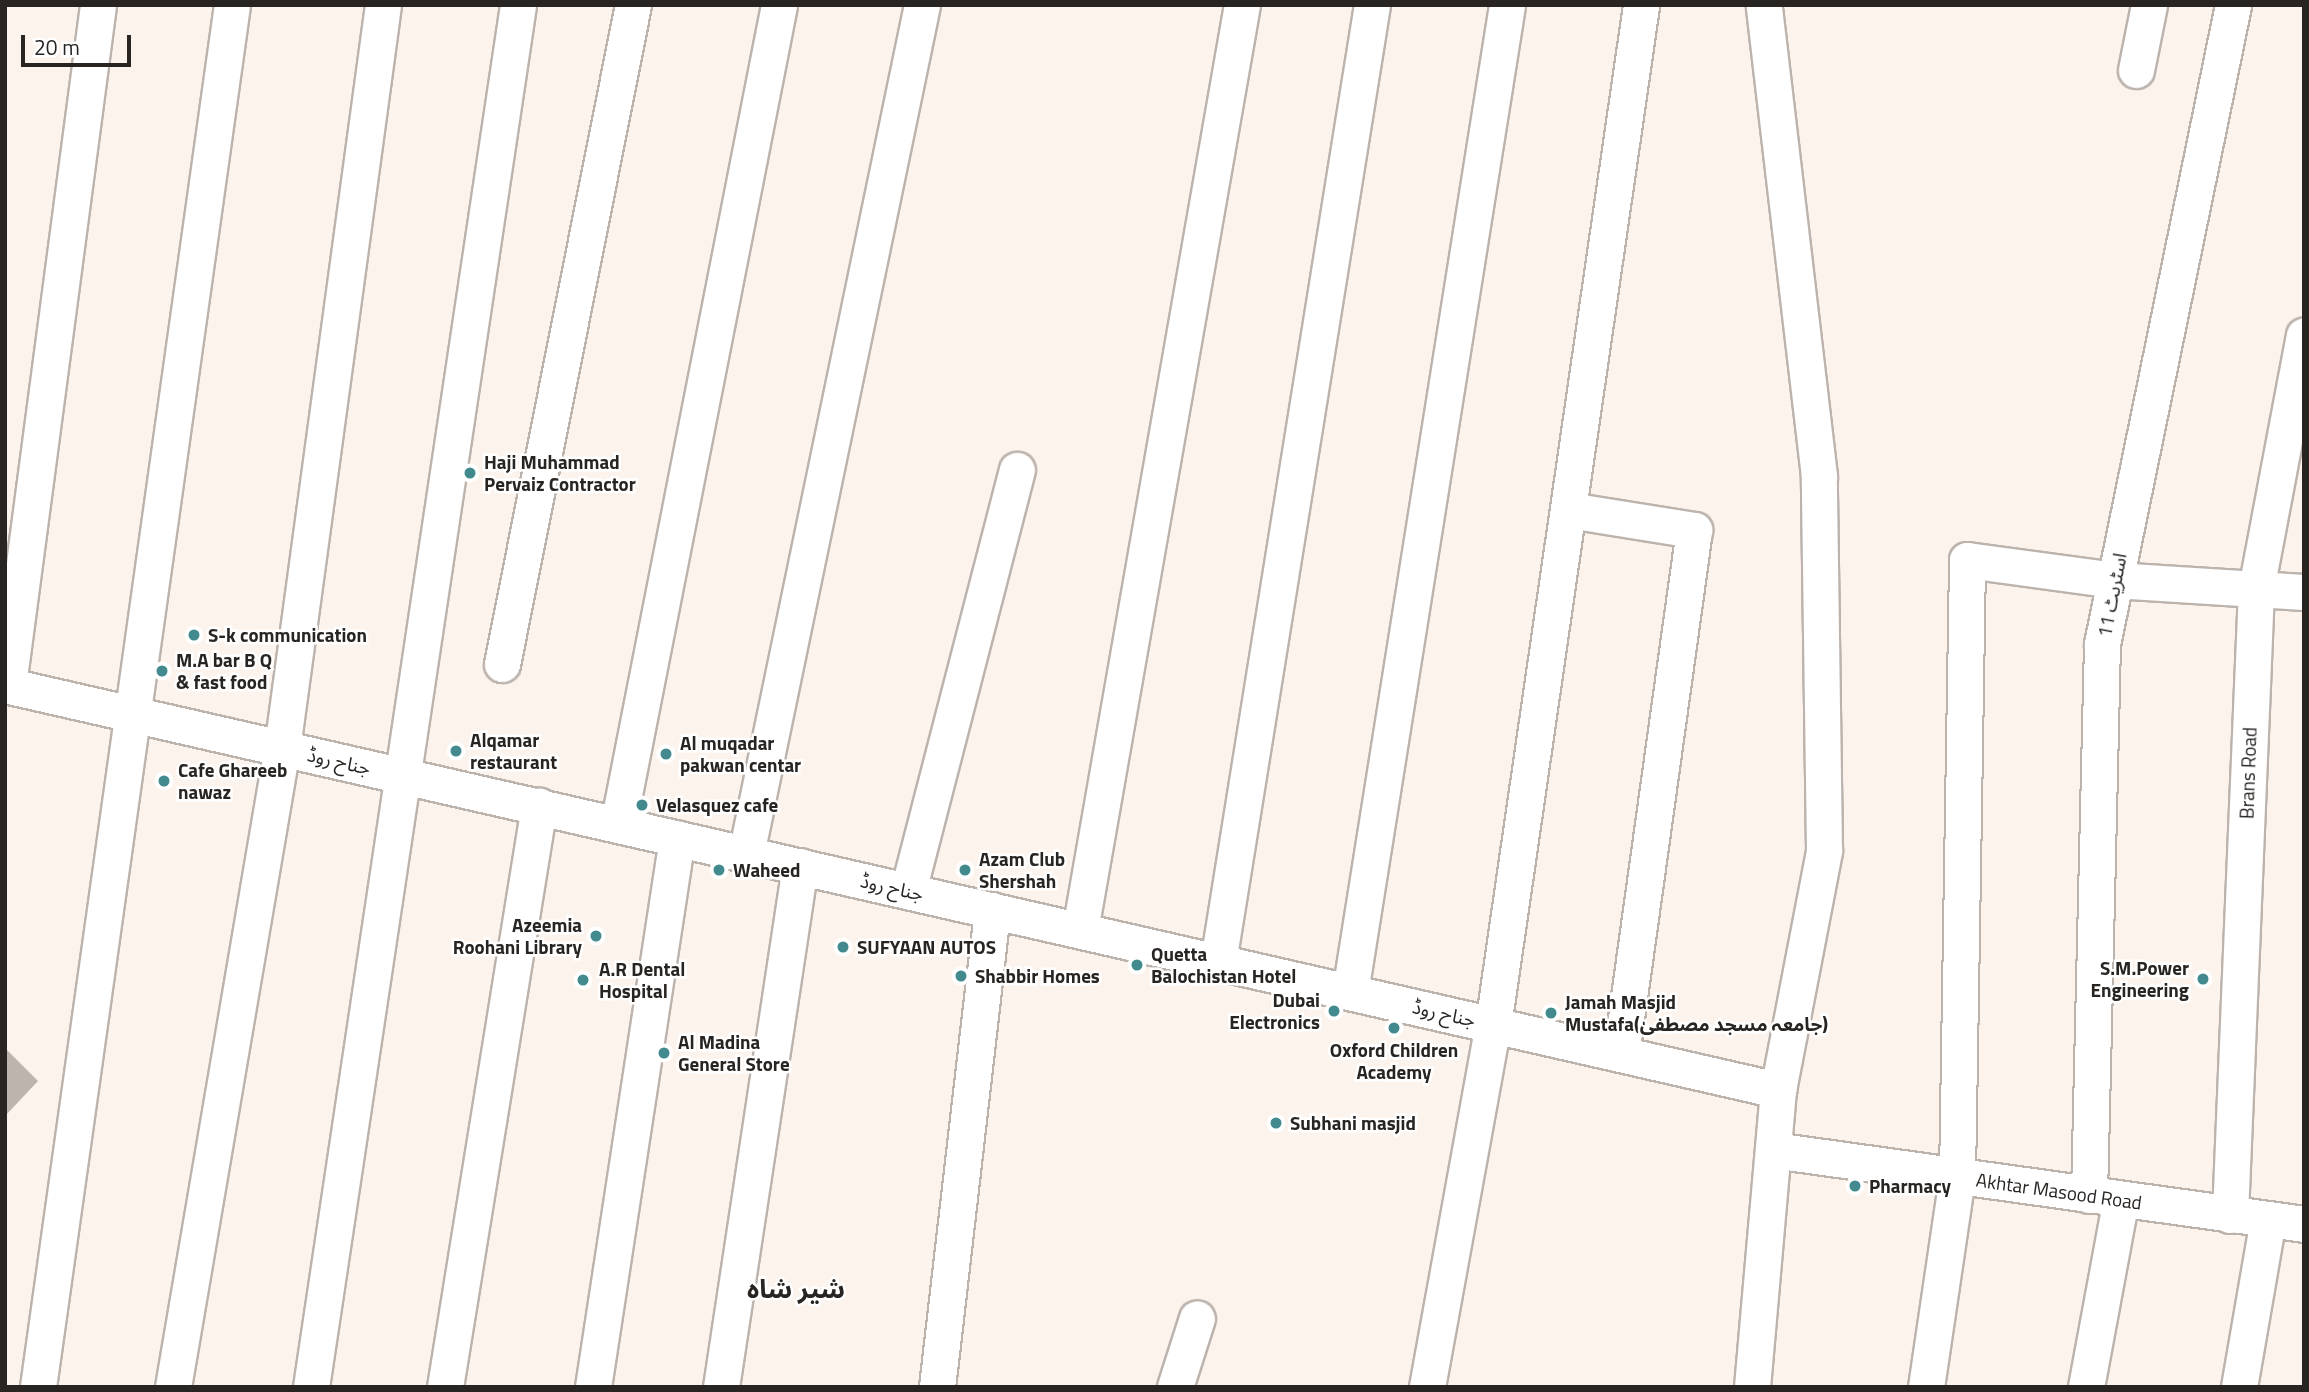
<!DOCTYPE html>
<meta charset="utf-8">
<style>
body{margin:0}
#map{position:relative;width:2309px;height:1392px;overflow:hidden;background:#fdf3ed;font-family:"Titillium Web","Noto Sans Arabic",sans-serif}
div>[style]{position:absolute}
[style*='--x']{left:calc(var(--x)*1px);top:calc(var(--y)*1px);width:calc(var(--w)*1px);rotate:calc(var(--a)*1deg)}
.building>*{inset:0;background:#bdb4ae}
.roads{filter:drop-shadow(2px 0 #bcb3ad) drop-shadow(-2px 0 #bcb3ad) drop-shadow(0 2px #bcb3ad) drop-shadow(0 -2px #bcb3ad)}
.minor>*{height:35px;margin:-17.5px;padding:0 17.5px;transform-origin:17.5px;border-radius:17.5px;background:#fff}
.dots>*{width:19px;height:19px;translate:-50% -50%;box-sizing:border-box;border:4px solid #fff;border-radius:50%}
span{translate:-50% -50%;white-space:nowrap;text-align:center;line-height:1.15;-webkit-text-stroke:5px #fff;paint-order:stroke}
.poi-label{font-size:19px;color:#272422;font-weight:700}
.left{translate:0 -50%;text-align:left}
.right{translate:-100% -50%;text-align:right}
.street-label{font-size:19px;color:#272422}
.district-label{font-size:26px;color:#272422;font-weight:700}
.frame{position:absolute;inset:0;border:7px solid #272422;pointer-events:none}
.scale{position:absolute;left:21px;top:35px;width:110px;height:32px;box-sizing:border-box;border:4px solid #272422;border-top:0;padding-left:9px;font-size:21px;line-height:24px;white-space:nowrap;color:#272422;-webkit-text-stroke:5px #fff;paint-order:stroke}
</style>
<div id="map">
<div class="building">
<i style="clip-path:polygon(5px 1048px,38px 1081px,5px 1116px)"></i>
</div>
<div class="roads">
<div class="minor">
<i style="--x:2136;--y:70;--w:66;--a:-78.7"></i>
<i style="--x:1569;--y:510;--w:127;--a:9.1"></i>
<i style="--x:1694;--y:530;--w:529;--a:97.93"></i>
<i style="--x:502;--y:664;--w:672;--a:-78.76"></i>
<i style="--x:5;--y:685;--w:1819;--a:12.87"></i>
<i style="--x:8;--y:685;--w:686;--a:-82.46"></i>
<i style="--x:618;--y:825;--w:836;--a:-78.89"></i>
<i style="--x:746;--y:854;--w:867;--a:-78.29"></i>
<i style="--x:908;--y:891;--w:435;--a:-75.5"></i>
<i style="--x:1080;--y:930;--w:939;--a:-80.07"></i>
<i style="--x:1218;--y:962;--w:969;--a:-80.86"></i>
<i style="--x:1350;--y:992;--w:999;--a:-80.96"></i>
<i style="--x:1773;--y:1150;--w:536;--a:7.93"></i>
<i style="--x:2089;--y:1195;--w:551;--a:-88.65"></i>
<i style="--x:2102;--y:644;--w:652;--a:-78.41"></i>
<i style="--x:2230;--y:1215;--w:627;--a:-87.62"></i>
<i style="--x:2256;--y:589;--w:258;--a:-79.3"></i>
<i style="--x:38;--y:1387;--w:1396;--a:-82.01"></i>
<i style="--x:173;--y:1387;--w:648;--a:-80.32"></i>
<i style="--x:282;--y:748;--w:750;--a:-82.26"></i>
<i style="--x:311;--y:1387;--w:1397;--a:-81.48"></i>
<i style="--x:445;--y:1387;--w:589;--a:-80.81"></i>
<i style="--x:593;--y:1387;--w:555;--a:-81.3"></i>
<i style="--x:721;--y:1387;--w:527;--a:-81.38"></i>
<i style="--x:937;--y:1387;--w:480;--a:-83.4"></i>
<i style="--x:1175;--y:1387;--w:72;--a:-72.3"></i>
<i style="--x:1427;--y:1387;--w:368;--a:-79.7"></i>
<i style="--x:1493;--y:1025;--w:1031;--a:-81.74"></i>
<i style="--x:1752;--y:1387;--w:298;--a:-85"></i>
<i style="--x:1778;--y:1090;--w:244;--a:-79.1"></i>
<i style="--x:1824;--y:850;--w:374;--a:-90.8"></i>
<i style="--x:1819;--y:476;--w:474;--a:-96.7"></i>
<i style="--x:1926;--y:1387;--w:211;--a:-81.6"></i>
<i style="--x:1957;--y:1178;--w:618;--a:-89.07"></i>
<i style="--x:1967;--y:560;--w:148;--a:7.7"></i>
<i style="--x:2114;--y:580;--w:190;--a:3.6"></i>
<i style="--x:2086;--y:1387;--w:191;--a:-79.5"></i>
<i style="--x:2239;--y:1387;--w:170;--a:-80.2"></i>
</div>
</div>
<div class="dots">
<i style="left:470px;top:473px;background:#428a8e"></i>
<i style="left:194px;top:635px;background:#428a8e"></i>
<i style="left:162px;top:671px;background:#428a8e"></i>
<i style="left:456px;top:751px;background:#428a8e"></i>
<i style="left:666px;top:754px;background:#428a8e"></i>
<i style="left:164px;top:781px;background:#428a8e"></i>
<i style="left:642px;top:805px;background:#428a8e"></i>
<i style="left:719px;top:870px;background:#428a8e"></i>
<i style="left:965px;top:870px;background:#428a8e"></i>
<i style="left:596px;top:936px;background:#428a8e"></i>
<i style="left:843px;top:947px;background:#428a8e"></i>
<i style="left:1137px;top:965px;background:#428a8e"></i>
<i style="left:961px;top:976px;background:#428a8e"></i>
<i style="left:2203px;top:979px;background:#428a8e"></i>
<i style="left:583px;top:980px;background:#428a8e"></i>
<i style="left:1334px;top:1011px;background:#428a8e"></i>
<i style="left:1551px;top:1013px;background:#428a8e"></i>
<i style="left:1394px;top:1028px;background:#428a8e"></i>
<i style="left:664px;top:1053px;background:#428a8e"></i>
<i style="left:1276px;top:1123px;background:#428a8e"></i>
<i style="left:1855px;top:1186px;background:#428a8e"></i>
</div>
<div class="poi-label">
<span class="left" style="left:484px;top:473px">Haji Muhammad<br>Pervaiz Contractor</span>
<span class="left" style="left:208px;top:635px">S-k communication</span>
<span class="left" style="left:176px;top:671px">M.A bar B Q<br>&amp; fast food</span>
<span class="left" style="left:470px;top:751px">Alqamar<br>restaurant</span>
<span class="left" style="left:680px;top:754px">Al muqadar<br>pakwan centar</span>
<span class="left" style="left:178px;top:781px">Cafe Ghareeb<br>nawaz</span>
<span class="left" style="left:656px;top:805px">Velasquez cafe</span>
<span class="left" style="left:979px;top:870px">Azam Club<br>Shershah</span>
<span class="left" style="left:733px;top:870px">Waheed</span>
<span class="right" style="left:582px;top:936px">Azeemia<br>Roohani Library</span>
<span class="left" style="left:857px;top:947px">SUFYAAN AUTOS</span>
<span class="left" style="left:1151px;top:965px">Quetta<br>Balochistan Hotel</span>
<span class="right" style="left:2189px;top:979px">S.M.Power<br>Engineering</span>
<span class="left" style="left:599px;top:980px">A.R Dental<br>Hospital</span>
<span class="left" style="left:975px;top:976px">Shabbir Homes</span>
<span class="right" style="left:1320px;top:1011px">Dubai<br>Electronics</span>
<span class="left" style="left:1565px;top:1013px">Jamah Masjid<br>Mustafa(جامعہ مسجد مصطفیٰ)</span>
<span class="left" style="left:678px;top:1053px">Al Madina<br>General Store</span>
<span style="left:1394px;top:1061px">Oxford Children<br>Academy</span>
<span class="left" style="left:1290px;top:1123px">Subhani masjid</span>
<span class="left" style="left:1869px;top:1186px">Pharmacy</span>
</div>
<div class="street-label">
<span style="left:2112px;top:595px;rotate:-79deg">اسٹریٹ 11</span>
<span style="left:339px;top:761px;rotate:13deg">جناح روڈ</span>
<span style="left:2248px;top:773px;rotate:-88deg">Brans Road</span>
<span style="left:892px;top:887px;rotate:13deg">جناح روڈ</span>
<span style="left:1444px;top:1013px;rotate:13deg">جناح روڈ</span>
<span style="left:2059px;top:1191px;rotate:8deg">Akhtar Masood Road</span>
</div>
<div class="district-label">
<span style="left:796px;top:1289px">شیر شاہ</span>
</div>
<div class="frame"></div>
<div class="scale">20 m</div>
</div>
